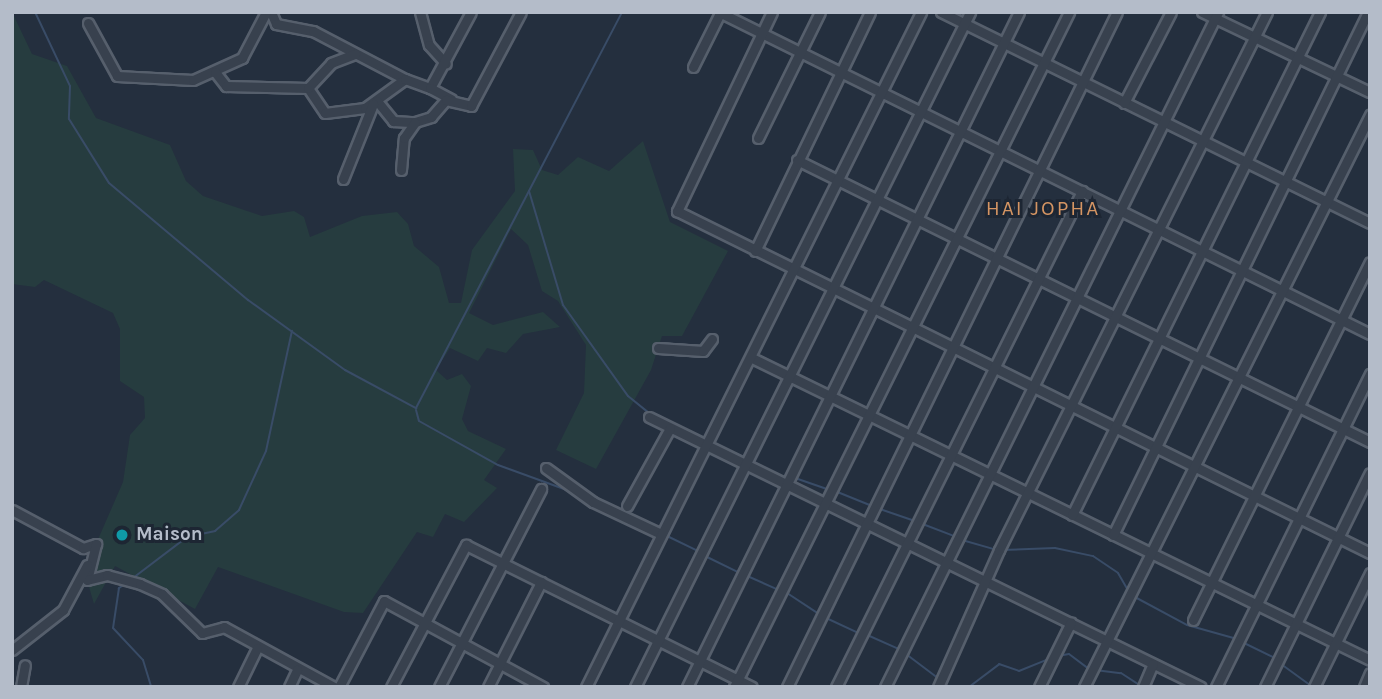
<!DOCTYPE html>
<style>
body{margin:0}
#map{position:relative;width:1382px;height:699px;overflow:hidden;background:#242f3e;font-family:Karla,sans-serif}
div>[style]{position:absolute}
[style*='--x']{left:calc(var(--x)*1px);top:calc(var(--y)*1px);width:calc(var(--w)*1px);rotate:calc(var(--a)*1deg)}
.green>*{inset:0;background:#263c3f}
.stream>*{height:2px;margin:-1px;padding:0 1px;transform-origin:1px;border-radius:1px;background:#394c67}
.roads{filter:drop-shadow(2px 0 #565f6c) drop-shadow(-2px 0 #565f6c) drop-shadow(0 2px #565f6c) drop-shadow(0 -2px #565f6c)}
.minor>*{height:9px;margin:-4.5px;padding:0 4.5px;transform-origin:4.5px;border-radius:4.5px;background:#38414e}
.dots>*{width:19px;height:19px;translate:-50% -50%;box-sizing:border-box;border:4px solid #1d2633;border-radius:50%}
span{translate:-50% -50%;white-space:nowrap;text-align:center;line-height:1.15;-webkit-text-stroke:6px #1d2633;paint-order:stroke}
.poi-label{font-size:19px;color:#b4bcc9;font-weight:700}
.left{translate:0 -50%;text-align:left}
.neighbourhood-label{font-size:21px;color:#d59563;letter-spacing:2px}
.frame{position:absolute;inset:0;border:14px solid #b4bcc9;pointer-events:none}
</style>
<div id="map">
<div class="green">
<i style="clip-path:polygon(12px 12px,32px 54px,67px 66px,96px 118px,170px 145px,186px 181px,203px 196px,262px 216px,294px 211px,304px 217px,310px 237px,362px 216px,397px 212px,408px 224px,414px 246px,439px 267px,449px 303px,461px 303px,472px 250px,515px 191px,513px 149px,533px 150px,542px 170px,558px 175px,578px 157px,609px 171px,643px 141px,670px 222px,728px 251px,682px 336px,662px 336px,651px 370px,596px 469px,556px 450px,584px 393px,586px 345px,558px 301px,542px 291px,528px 245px,511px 229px,469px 313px,493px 325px,543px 312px,560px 327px,523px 334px,506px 353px,487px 348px,478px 361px,450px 348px,436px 370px,447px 380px,462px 374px,471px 386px,462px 419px,468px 431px,506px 449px,484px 480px,497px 488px,464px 522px,445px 514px,433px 537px,417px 532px,363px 613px,344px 612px,218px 567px,195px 609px,115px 566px,94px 604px,87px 580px,96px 544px,123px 482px,130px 435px,145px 418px,144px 397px,120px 381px,120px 329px,113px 313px,44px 280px,35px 287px,12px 284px)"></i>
</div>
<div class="stream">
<i style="--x:35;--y:12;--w:82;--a:64.7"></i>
<i style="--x:70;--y:86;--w:33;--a:92"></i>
<i style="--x:69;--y:119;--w:75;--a:58"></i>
<i style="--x:109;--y:183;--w:182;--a:40.1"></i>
<i style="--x:248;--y:300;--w:120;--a:35.8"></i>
<i style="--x:345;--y:370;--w:81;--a:28.2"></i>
<i style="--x:416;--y:408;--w:446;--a:-62.5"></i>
<i style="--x:529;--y:191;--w:119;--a:73.4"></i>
<i style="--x:563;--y:305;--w:112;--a:54.5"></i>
<i style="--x:628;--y:396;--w:26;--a:39"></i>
<i style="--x:416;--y:410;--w:11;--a:75"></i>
<i style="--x:419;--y:421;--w:90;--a:29.1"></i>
<i style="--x:498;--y:465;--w:79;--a:20"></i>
<i style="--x:795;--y:478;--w:36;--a:19"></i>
<i style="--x:835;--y:491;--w:40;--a:22"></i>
<i style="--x:877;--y:508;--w:40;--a:18.9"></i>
<i style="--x:920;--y:523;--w:36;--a:21"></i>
<i style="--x:665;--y:535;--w:37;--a:26"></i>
<i style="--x:962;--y:540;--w:35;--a:16"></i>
<i style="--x:1001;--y:550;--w:54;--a:-2.1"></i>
<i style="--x:1055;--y:548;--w:39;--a:12"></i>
<i style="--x:1093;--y:556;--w:30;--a:34"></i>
<i style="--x:1118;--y:573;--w:22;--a:60"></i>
<i style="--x:705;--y:556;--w:39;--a:26"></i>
<i style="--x:745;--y:575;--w:36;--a:24"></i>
<i style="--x:133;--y:578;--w:68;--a:-37.2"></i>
<i style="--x:187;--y:537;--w:29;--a:-12"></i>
<i style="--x:215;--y:531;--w:32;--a:-41"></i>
<i style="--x:239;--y:510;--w:65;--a:-65.4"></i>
<i style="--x:266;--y:451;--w:123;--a:-77.8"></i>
<i style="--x:126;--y:583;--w:9;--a:144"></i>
<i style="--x:119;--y:588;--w:40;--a:98.5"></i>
<i style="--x:113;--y:628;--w:44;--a:46.8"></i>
<i style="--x:143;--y:660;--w:28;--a:73"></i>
<i style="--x:784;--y:591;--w:42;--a:33.3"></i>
<i style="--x:1133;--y:596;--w:61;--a:28.2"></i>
<i style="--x:1187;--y:625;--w:52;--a:15.6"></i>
<i style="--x:824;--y:617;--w:40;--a:25"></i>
<i style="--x:865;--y:634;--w:36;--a:24"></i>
<i style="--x:1242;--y:642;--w:37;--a:26"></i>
<i style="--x:906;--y:654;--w:39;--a:37"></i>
<i style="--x:1058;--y:656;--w:11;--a:-10"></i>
<i style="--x:1069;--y:654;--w:26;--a:37"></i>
<i style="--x:1281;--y:664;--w:37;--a:36"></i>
<i style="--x:1095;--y:670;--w:26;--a:7"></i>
<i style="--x:1121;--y:673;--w:24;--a:33"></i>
<i style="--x:1147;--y:686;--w:23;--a:2"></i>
<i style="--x:969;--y:687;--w:38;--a:-37"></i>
<i style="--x:999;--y:664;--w:21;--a:19"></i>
<i style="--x:1019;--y:671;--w:29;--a:-22"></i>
</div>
<div class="roads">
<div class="minor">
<i style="--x:271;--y:12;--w:13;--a:67"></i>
<i style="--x:276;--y:24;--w:38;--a:11"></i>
<i style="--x:313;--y:31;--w:104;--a:27.6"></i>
<i style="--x:420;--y:12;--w:34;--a:75"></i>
<i style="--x:429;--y:45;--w:25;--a:48"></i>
<i style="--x:719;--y:12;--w:726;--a:26.32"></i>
<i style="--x:772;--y:12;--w:221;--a:115.5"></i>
<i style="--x:677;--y:211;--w:773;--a:26.27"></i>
<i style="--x:941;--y:12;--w:478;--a:26.2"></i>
<i style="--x:1202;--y:12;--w:186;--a:25.5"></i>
<i style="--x:88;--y:23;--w:60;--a:61.3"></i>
<i style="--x:117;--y:76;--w:76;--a:3"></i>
<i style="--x:193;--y:80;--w:54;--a:-24.2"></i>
<i style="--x:242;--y:58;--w:52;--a:-62.4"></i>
<i style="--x:693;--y:67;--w:60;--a:-63.4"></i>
<i style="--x:215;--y:72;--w:18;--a:52"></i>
<i style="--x:226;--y:86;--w:82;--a:1.4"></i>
<i style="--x:308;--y:88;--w:30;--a:56"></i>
<i style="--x:325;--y:113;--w:40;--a:-7.1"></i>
<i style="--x:365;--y:108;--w:49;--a:-35.9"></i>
<i style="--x:405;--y:79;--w:27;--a:20"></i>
<i style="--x:430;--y:88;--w:86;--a:-61.7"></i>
<i style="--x:308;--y:88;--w:34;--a:-47"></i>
<i style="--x:331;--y:63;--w:26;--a:-21"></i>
<i style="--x:430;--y:88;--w:24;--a:28"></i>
<i style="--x:377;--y:101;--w:26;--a:51"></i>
<i style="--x:393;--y:121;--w:22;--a:3"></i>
<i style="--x:415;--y:122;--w:17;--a:-17"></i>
<i style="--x:431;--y:117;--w:23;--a:-49"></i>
<i style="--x:446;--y:100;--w:26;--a:13"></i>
<i style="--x:471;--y:106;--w:106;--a:-62"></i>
<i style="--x:1124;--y:103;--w:102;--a:-62.7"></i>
<i style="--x:758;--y:138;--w:140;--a:-63.8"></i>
<i style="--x:797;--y:160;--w:639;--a:26.2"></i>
<i style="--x:401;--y:170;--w:32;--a:-85"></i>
<i style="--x:404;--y:138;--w:19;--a:-55"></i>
<i style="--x:343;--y:179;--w:81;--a:-68.2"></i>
<i style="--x:755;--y:251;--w:265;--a:-64.3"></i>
<i style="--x:658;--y:348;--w:45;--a:3.8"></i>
<i style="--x:703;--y:351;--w:15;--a:-53"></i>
<i style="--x:752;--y:358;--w:688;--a:26.04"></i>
<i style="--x:649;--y:417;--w:614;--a:26.06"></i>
<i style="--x:546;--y:468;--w:58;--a:35.9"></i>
<i style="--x:593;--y:502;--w:75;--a:25.2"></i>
<i style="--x:627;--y:506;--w:89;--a:-61.1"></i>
<i style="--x:12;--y:510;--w:81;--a:28.2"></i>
<i style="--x:83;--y:548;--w:14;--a:-17"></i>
<i style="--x:96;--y:544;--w:37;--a:104"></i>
<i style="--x:87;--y:580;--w:21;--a:-14"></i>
<i style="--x:107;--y:575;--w:34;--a:15"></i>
<i style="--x:140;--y:584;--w:24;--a:24"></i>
<i style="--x:162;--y:594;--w:56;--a:44.3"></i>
<i style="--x:202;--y:633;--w:23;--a:-15"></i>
<i style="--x:224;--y:627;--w:125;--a:28.6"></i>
<i style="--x:1072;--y:515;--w:561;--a:-63.75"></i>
<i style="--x:1113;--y:535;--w:582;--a:-64.01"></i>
<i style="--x:1193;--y:620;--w:399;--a:-63.7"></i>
<i style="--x:12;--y:650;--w:65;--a:-38.1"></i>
<i style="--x:63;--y:610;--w:51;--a:-61.9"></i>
<i style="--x:21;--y:687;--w:22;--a:-80"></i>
<i style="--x:238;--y:687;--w:43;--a:-64"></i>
<i style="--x:289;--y:687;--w:19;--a:-65"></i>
<i style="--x:339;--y:687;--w:97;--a:-62.4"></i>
<i style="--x:384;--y:601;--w:181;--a:28.4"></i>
<i style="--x:391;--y:687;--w:161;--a:-62.2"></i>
<i style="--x:466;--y:545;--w:319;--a:26.4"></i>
<i style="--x:439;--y:687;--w:223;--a:-62.7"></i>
<i style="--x:488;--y:687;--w:118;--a:-63.2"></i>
<i style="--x:586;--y:687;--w:754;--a:-63.6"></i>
<i style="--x:635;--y:687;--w:754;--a:-63.6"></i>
<i style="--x:687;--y:687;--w:752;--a:-63.81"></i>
<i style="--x:734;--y:687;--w:754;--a:-63.6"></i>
<i style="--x:787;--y:687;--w:751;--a:-63.95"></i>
<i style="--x:836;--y:687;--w:554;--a:-63.62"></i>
<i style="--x:885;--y:687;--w:753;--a:-63.74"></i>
<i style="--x:938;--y:687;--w:150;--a:-66"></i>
<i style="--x:999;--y:550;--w:601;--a:-63.52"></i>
<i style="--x:1039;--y:687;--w:72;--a:-63.8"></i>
<i style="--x:1084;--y:687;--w:640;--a:-63.43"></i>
<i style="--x:1143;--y:687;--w:25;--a:-67"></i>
<i style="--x:1216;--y:687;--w:349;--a:-63.8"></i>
<i style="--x:1265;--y:687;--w:238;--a:-63.9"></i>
<i style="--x:1314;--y:687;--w:127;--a:-63.8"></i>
<i style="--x:1364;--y:687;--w:15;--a:-67"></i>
</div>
</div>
<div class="dots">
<i style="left:122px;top:535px;background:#0f9aa8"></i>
</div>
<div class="poi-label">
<span class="left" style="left:136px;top:535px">Maison</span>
</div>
<div class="neighbourhood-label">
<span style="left:1043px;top:208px">HAI JOPHA</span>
</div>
<div class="frame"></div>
</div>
